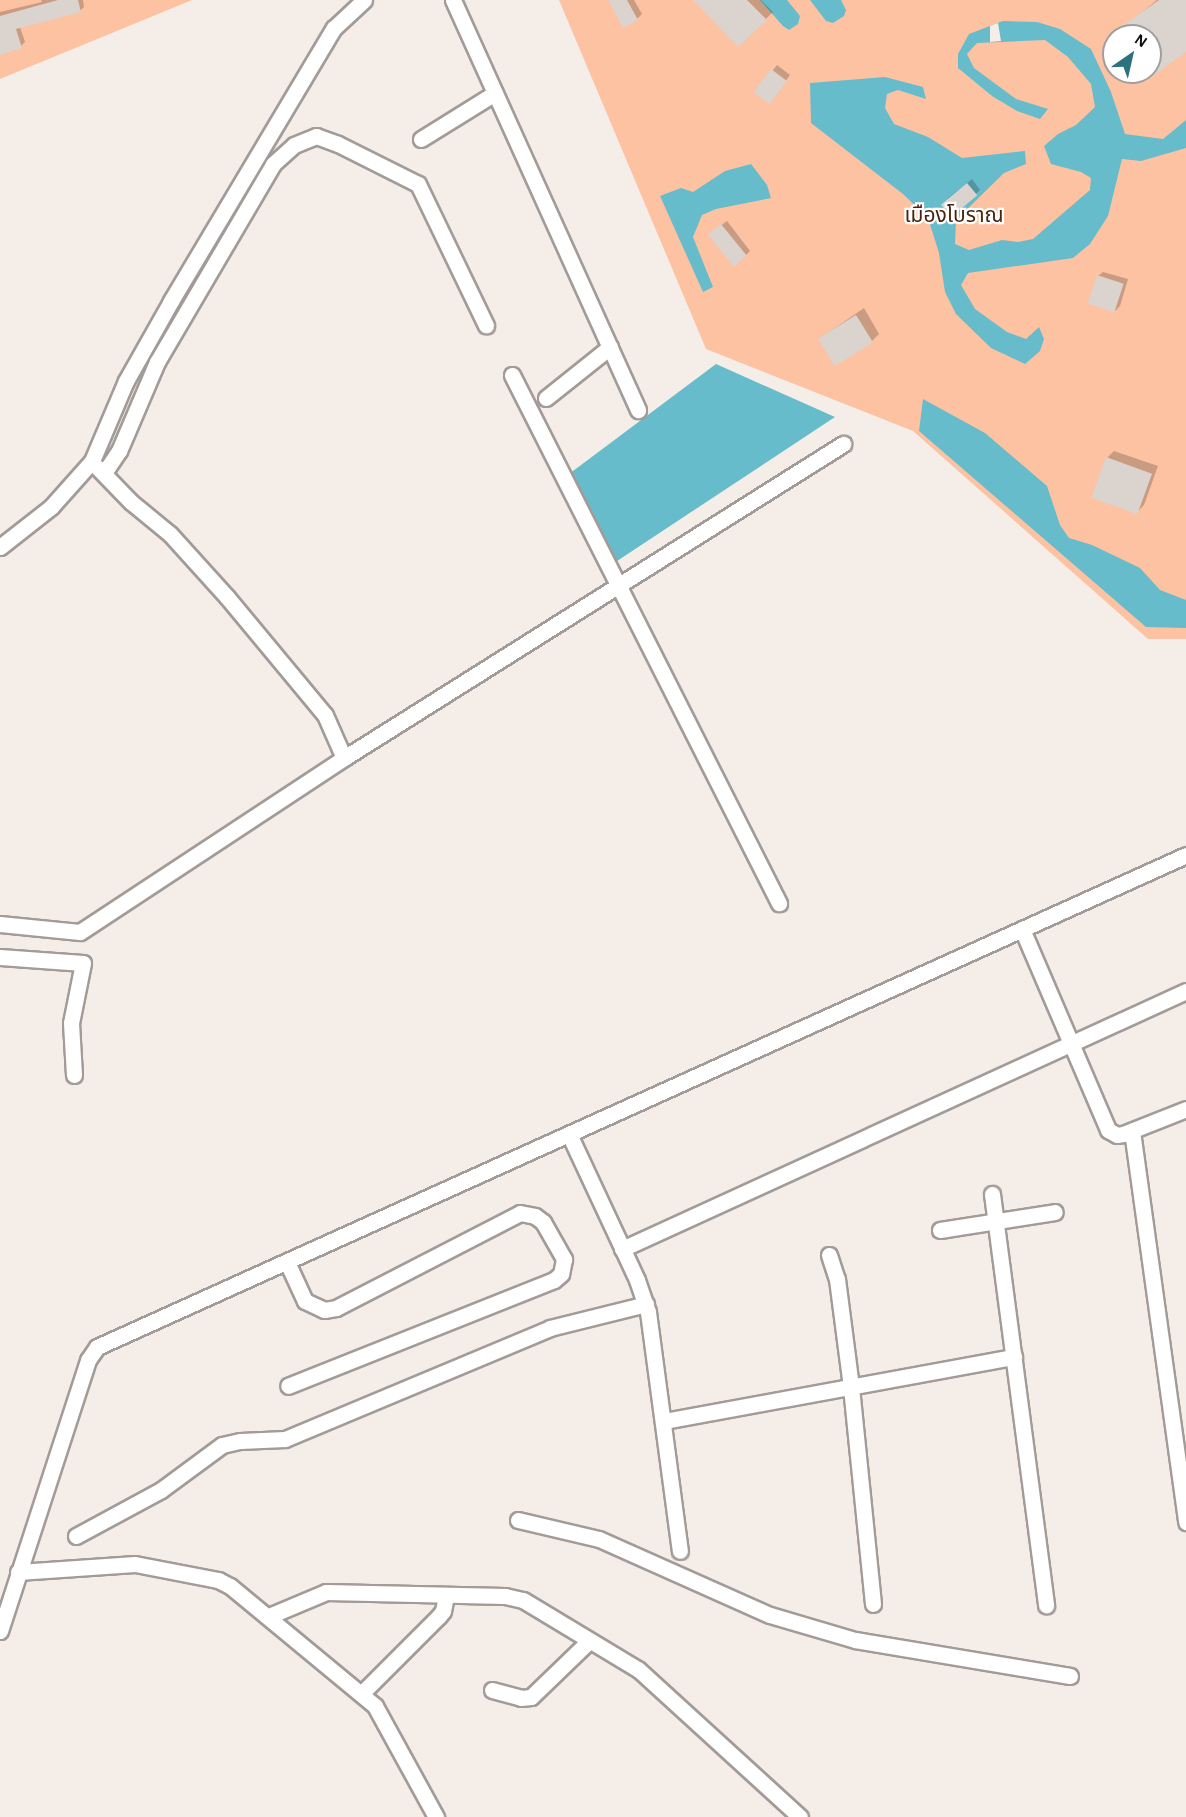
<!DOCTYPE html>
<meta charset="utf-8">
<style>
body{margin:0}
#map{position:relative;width:1186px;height:1817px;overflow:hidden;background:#f5ede8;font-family:"Alegreya Sans","Noto Sans Thai",sans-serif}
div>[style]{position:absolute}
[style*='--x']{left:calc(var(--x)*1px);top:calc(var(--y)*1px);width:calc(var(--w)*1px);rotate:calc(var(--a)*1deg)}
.green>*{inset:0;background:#fcc2a2}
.water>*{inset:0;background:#67bccb}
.pier>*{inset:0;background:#f5ede8}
.shadow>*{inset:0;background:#0003}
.building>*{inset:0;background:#dad3ce;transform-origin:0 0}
.roads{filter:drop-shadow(2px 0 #a29b97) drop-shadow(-2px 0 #a29b97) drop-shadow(0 2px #a29b97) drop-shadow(0 -2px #a29b97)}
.minor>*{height:15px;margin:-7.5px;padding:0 7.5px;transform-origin:7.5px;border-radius:7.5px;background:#fff}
span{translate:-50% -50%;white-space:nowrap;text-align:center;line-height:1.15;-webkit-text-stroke:4.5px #fff;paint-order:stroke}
.park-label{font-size:21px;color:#4a240a}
.north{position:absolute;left:1102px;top:24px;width:60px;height:60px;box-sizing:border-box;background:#fff;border:2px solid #a09f9e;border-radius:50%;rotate:34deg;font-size:16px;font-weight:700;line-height:24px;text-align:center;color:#110f0d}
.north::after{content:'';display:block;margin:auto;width:21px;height:27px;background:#2b727e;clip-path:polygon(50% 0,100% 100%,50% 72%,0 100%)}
</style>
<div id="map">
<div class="green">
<i style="clip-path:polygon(0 0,192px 0,0 79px)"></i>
<i style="clip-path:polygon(evenodd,559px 0,1186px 0,1186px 639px,1148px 639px,913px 431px,706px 349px,559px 0,1114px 36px,1150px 36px,1150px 72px,1114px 72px,1114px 36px)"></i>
</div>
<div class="water">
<i style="clip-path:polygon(760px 0,787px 0,800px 16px,798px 24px,789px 30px,783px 26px)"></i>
<i style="clip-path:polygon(810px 0,841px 0,846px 10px,844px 16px,833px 23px,826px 21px)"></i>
<i style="clip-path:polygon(1003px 21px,1037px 22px,1060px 29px,1091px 49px,1111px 92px,1125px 134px,1163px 139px,1186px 120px,1186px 148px,1141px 161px,1122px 159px,1108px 216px,1090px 244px,1073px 258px,968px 273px,961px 285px,975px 309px,1007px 332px,1026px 339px,1039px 327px,1044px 339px,1040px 351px,1025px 364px,991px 348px,956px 314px,945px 292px,939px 253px,928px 218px,903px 194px,811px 123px,810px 83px,885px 77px,923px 87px,926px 99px,898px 90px,887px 94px,885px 108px,894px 124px,928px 137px,962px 158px,1025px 151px,1026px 164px,1004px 173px,956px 220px,955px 244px,969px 250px,1002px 240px,1018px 242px,1033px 239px,1090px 190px,1091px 178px,1081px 172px,1051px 164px,1044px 146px,1058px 134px,1076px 125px,1095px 107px,1091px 84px,1068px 57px,1045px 40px,977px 43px,967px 54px,974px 68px,1016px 99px,1048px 109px,1040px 119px,1017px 111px,992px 96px,958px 68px,958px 54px,969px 34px)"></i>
<i style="clip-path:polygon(751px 164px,767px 185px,771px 198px,716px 209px,702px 215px,693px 237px,713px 287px,703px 292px,660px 196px,681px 188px,693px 192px,725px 171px)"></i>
<i style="clip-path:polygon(716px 364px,835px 417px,611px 565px,565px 477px)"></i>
<i style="clip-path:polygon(923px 399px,985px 433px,1047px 486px,1060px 525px,1069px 538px,1092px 545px,1140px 568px,1160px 590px,1186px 600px,1186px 628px,1146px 627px,919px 431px)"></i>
</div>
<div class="pier">
<i style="clip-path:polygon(998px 23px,1001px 41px,990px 42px,990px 26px)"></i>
</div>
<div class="shadow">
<i style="clip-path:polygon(41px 0,83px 0,84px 7px,80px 11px,20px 27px,25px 42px,21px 46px,0 53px,0 12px,42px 2px)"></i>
<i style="clip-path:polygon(608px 0,634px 0,642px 14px,637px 19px)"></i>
<i style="clip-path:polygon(696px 0,761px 0,773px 12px,739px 45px)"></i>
<i style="clip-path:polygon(1157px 0,1186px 0,1186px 50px,1150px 70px,1150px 36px,1126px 36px,1121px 29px)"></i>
<i style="clip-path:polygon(777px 65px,790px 75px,774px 97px,756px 92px)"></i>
<i style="clip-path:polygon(972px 179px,980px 190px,976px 194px,947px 199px)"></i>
<i style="clip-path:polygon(727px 221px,750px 251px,746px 255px,715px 230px)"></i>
<i style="clip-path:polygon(1103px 272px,1128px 279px,1120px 306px,1115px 311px,1098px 276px)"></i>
<i style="clip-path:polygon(864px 308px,879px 334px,872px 341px,819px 339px)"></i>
<i style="clip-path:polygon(1114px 451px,1158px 466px,1144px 505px,1137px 512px,1107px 458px)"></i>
</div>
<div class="building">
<i style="clip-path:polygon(58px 0,78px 0,81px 12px,16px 29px,22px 48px,0 55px,0 16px)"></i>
<i style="clip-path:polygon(608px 0,627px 0,638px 20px,623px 28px)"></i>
<i style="clip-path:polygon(693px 0,747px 0,767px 20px,738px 47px)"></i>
<i style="clip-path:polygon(1159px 0,1186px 0,1186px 52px,1150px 78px,1150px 36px,1108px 36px)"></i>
<i style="left:771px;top:69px;width:20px;height:29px;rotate:37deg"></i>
<i style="left:967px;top:183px;width:16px;height:34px;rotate:50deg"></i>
<i style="left:721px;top:224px;width:41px;height:17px;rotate:51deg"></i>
<i style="left:1097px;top:275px;width:28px;height:30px;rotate:18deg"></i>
<i style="left:856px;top:315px;width:32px;height:45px;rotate:58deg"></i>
<i style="left:1106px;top:457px;width:49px;height:43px;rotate:20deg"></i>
</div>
<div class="roads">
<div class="minor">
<i style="--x:453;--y:0;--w:450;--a:65.7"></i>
<i style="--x:421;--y:139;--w:87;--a:-31.9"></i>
<i style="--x:512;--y:375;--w:592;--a:63.18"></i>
<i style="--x:546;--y:398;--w:82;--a:-38.6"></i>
<i style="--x:98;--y:468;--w:47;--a:45.9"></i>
<i style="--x:131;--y:502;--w:50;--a:39.4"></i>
<i style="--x:170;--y:534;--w:85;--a:47.9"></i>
<i style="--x:227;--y:597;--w:153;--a:50.3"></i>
<i style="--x:325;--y:715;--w:47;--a:66.2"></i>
<i style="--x:104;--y:473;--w:27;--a:-56"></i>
<i style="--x:119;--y:451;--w:97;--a:-66.9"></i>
<i style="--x:157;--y:362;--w:229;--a:-59.6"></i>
<i style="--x:273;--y:164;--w:28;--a:-42"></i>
<i style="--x:294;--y:145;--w:24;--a:-22"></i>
<i style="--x:316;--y:136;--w:23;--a:20"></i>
<i style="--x:338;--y:144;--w:89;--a:26.6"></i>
<i style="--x:418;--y:184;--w:157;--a:64.3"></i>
<i style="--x:0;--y:547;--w:65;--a:-38.1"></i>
<i style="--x:51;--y:507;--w:62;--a:-48.3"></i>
<i style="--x:92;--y:461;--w:87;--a:-67"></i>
<i style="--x:126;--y:381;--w:92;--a:-60.6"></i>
<i style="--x:171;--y:301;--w:318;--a:-59.2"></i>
<i style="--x:334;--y:28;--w:41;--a:-43"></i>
<i style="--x:0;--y:924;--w:80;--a:5.7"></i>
<i style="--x:80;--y:932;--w:316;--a:-33.4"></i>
<i style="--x:344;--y:758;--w:590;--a:-32.18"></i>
<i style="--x:1022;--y:929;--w:219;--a:66.8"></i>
<i style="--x:1108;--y:1130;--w:10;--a:29"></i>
<i style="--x:1117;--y:1135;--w:6;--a:-9"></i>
<i style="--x:1123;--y:1134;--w:68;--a:-21.6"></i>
<i style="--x:0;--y:957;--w:83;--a:4.1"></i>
<i style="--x:83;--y:963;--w:61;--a:101.3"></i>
<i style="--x:71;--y:1023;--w:52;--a:86.7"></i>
<i style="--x:1132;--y:1131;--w:395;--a:82.1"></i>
<i style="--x:569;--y:1134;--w:161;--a:65"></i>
<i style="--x:637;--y:1280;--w:34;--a:71"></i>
<i style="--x:648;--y:1312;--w:241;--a:82.4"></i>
<i style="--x:992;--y:1194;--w:415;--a:82.5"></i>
<i style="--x:940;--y:1230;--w:116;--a:-8.9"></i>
<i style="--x:622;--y:1249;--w:620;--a:-24.58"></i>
<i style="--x:829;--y:1255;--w:25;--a:72"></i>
<i style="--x:837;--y:1279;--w:109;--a:82.6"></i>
<i style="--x:851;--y:1387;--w:218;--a:84.2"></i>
<i style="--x:287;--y:1262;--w:43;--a:65.2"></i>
<i style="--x:305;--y:1301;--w:21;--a:25"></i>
<i style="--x:324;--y:1310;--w:12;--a:-9"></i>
<i style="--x:336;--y:1308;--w:207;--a:-27.3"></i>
<i style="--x:520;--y:1213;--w:15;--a:11"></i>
<i style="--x:535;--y:1216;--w:10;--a:37"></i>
<i style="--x:543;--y:1222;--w:43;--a:60.4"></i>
<i style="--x:564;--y:1259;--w:15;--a:101"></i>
<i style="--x:561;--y:1274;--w:9;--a:139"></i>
<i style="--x:554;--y:1280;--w:286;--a:158.3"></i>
<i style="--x:664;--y:1421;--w:356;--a:-10.4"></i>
<i style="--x:518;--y:1520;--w:83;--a:13.2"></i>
<i style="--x:599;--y:1539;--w:187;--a:24"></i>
<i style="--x:770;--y:1615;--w:89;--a:16.4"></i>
<i style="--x:855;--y:1640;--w:218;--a:9.5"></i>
<i style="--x:76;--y:1536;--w:97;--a:-28.4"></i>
<i style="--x:161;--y:1490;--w:76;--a:-36.4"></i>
<i style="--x:222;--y:1445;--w:18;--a:-13"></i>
<i style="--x:240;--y:1441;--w:45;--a:-2.5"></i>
<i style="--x:285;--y:1439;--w:287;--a:-22.7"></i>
<i style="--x:550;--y:1328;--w:99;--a:-14"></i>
<i style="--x:18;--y:1572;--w:117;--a:-3.9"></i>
<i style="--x:135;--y:1564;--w:85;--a:10.9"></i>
<i style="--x:218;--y:1580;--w:13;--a:27"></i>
<i style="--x:230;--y:1586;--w:188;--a:39.6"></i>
<i style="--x:375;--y:1706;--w:127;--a:61.2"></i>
<i style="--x:269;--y:1616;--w:62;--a:-22.8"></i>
<i style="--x:326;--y:1592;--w:179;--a:1.3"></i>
<i style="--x:505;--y:1596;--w:18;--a:13"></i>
<i style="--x:523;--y:1600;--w:135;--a:31.1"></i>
<i style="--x:639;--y:1670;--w:218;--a:42.4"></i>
<i style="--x:0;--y:1631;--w:285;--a:-72"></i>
<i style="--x:88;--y:1360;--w:16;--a:-55"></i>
<i style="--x:97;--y:1347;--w:1195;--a:-24.31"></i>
<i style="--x:492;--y:1690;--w:30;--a:15"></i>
<i style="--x:521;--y:1698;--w:10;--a:-6"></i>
<i style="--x:531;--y:1697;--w:81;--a:-44"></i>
<i style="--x:361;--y:1694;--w:110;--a:-45"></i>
<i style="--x:439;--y:1616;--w:6;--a:-51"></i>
<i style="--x:443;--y:1611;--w:16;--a:-79"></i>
</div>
</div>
<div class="park-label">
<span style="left:954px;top:216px">เมืองโบราณ</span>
</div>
<div class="north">N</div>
</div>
